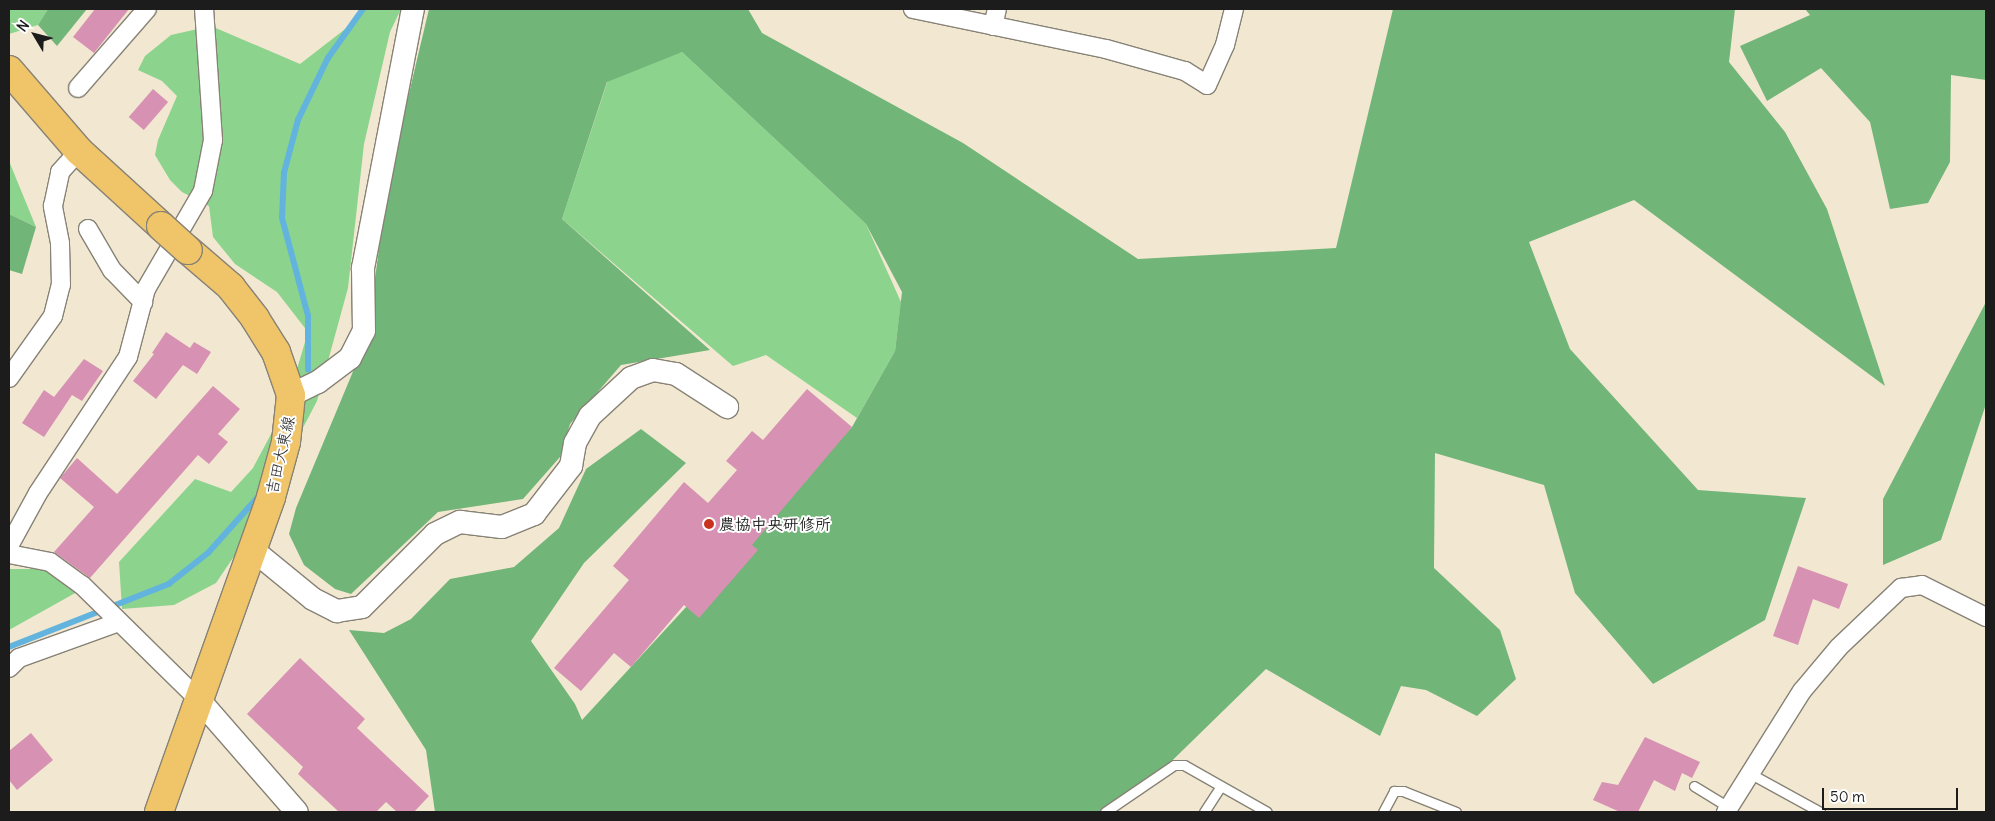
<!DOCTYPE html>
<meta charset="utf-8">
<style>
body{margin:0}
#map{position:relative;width:1995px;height:821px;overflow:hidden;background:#f2e8d1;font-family:Delius,"Klee One",sans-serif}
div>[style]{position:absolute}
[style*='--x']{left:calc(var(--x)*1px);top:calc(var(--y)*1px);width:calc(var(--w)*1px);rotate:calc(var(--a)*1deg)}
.green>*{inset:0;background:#8cd38d}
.forest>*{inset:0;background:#71b578}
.stream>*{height:5.5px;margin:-2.75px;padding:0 2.75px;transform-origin:2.75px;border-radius:2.75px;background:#62b4de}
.building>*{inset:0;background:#d791b2;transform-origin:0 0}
.roads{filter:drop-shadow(1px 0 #878276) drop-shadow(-1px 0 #878276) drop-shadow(0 1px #878276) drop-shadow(0 -1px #878276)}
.service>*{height:9px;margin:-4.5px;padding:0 4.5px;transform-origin:4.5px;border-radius:4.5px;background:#fff}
.minor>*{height:18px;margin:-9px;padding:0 9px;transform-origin:9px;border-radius:9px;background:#fff}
.tertiary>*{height:22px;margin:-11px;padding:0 11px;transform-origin:11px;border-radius:11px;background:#fff}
.primary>*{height:28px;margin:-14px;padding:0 14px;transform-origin:14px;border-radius:14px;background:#f0c469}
.bridges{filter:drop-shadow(1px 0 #878276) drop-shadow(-1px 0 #878276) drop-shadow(0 1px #878276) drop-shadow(0 -1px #878276)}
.primary-bridge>*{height:28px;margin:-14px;padding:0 14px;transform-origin:14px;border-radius:14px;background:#f0c469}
.dots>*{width:14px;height:14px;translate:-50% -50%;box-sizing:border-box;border:2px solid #fff;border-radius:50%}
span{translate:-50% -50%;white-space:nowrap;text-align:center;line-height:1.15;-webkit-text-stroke:4px #fff;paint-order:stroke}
.street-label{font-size:16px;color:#1c1c1c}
.poi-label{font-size:16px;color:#1c1c1c;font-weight:700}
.left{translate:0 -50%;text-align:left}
.frame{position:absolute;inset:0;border:10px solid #1c1c1c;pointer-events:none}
.north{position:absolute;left:10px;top:10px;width:50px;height:50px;-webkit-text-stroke:4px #fff;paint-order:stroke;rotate:307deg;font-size:14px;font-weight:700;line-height:20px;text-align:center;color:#1c1c1c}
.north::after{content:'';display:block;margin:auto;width:18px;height:22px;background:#1c1c1c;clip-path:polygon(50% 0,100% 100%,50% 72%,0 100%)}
.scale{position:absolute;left:1822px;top:788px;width:136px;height:22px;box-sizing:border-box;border:2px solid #1c1c1c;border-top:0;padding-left:6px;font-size:15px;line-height:18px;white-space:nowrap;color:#1c1c1c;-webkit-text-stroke:4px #fff;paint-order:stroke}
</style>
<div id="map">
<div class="green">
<i style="clip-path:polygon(9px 9px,48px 9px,38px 25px,9px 34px)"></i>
<i style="clip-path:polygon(362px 9px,401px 9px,390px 32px,364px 144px,348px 288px,317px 401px,241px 546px,216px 583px,174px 605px,122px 609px,119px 562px,195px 479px,231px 492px,253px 468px,286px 406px,308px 332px,277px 292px,235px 264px,213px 237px,209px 206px,182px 192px,170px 180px,155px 155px,158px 140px,177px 96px,162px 81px,138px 70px,145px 56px,171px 35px,211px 26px,300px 64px,353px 23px)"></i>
<i style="clip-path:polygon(682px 52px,866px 224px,901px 302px,895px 351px,857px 418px,766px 355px,733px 366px,562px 219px,612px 68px)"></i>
<i style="clip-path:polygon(9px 161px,36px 227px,9px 214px)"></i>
<i style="clip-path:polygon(9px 569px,45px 569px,77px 592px,9px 630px)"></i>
</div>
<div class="forest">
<i style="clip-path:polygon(48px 9px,87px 9px,57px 46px,38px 25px)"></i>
<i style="clip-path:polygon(429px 9px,748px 9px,762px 33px,963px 143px,1138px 259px,1336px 248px,1393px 9px,1735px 9px,1729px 62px,1785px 132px,1827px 209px,1885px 386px,1634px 200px,1529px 242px,1570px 349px,1698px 490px,1806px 498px,1765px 620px,1653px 684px,1575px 593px,1544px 485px,1435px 453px,1434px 568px,1500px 630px,1516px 679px,1477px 716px,1426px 690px,1401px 686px,1380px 736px,1266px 669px,1142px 790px,1114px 812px,435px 812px,426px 750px,349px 630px,384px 633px,411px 619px,450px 579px,514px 567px,559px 528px,586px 469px,641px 429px,686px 463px,584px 563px,531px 641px,575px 704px,582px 720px,852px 427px,895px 351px,902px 292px,866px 224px,682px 52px,607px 82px,562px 219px,710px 350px,621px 365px,570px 424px,560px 457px,523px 499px,438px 512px,351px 594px,335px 589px,304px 565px,289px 534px,296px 508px,367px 338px,388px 182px)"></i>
<i style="clip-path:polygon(1805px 9px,1986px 9px,1986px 80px,1951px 75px,1950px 162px,1928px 203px,1890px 209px,1870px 122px,1821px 68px,1767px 101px,1740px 46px,1810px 15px)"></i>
<i style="clip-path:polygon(9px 214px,36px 227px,22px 274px,9px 270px)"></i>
<i style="clip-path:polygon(1986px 302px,1986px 404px,1941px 540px,1883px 565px,1883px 499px)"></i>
</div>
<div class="stream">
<i style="--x:308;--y:370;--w:54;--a:-90"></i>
<i style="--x:308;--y:316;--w:101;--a:-104.9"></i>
<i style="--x:282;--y:218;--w:45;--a:-87.5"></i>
<i style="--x:284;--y:173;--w:55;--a:-75.2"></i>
<i style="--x:298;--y:120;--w:69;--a:-64.2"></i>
<i style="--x:328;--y:58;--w:60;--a:-54.5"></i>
<i style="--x:9;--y:647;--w:172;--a:-21.5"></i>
<i style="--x:169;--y:584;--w:50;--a:-38.5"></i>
<i style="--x:208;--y:553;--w:75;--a:-48.2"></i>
</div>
<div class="building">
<i style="clip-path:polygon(95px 9px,129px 9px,94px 53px,73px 37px)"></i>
<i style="left:153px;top:89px;width:20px;height:37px;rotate:41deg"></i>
<i style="clip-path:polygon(166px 332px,190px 348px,194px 342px,211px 352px,197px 374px,183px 365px,156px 399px,133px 381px,154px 354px,152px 353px)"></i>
<i style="clip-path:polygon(84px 359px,103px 371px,82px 401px,72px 395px,44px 437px,22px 423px,44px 390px,54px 397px)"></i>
<i style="clip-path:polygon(213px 386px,240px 409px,218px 434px,228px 442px,209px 464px,198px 455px,90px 578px,54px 552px,94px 507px,60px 478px,77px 458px,117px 494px)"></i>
<i style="clip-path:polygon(807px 389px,852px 427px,752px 545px,758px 550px,699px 618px,684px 605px,631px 667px,614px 653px,581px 691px,554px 668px,629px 580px,613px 566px,684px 482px,708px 503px,737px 470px,726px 461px,752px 431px,763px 440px)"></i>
<i style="clip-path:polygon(1798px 566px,1848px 584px,1839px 609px,1813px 599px,1798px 645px,1773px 636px)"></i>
<i style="clip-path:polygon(300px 658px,365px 719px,357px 728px,429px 796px,414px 812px,397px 812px,386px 802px,376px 812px,339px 812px,298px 774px,303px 767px,247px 714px)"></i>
<i style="clip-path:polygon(31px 733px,53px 760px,17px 790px,9px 780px,9px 751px)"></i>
<i style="clip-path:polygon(1645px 737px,1700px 762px,1692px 778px,1682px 773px,1675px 791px,1654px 780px,1638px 812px,1620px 812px,1593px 800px,1602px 782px,1618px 785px)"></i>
</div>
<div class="roads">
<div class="service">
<i style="--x:1751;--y:774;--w:79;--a:28.8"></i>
<i style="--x:1694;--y:786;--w:42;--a:31.4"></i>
<i style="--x:1105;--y:812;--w:83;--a:-34.3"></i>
<i style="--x:1174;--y:765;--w:10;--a:0"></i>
<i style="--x:1184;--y:765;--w:95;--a:29.5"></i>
<i style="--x:1204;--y:812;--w:30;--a:-57"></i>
<i style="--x:1383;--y:812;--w:24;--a:-62"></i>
<i style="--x:1394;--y:791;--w:9;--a:0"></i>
<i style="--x:1403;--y:791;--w:57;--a:21.6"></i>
</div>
<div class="minor">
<i style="--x:913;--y:9;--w:197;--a:11.7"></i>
<i style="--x:1106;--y:49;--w:82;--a:15.6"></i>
<i style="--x:1185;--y:71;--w:26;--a:32"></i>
<i style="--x:1207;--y:85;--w:44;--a:-65.8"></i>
<i style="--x:1225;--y:45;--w:37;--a:-76"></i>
<i style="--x:993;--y:26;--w:17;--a:-77"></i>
<i style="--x:78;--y:88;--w:105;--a:-48.9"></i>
<i style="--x:88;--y:229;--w:48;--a:59.7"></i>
<i style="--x:112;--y:270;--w:45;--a:45.9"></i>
<i style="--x:9;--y:378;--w:76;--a:-54.6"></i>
<i style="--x:53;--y:316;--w:32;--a:-76"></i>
<i style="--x:61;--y:285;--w:42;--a:-91.4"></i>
<i style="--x:60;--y:243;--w:38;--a:-101"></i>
<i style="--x:53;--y:206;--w:35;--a:-78"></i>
<i style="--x:60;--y:172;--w:28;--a:-48"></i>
<i style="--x:9;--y:546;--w:60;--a:-61.3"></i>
<i style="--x:38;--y:493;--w:163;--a:-56.5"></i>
<i style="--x:128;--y:357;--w:70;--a:-75.2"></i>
<i style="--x:146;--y:289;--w:113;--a:-59.8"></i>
<i style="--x:203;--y:191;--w:52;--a:-78.9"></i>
<i style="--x:213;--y:140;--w:131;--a:-93.9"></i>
<i style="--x:9;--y:554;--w:42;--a:11"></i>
<i style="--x:50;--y:562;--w:39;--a:36"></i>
<i style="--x:82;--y:585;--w:165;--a:44.5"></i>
<i style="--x:9;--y:668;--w:14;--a:-45"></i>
<i style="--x:19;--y:658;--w:106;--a:-19.8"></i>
<i style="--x:1726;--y:812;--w:143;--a:-57.9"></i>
<i style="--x:1802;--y:691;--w:57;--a:-49.9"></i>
<i style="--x:1839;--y:647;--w:86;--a:-43.6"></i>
<i style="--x:1901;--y:588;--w:21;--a:-8"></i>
<i style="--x:1922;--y:585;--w:72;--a:26.6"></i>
</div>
<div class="tertiary">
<i style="--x:291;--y:395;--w:30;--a:-26"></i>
<i style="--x:318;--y:382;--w:40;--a:-37"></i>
<i style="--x:350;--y:358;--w:30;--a:-63"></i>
<i style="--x:364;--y:331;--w:63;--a:-90.9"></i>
<i style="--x:363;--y:268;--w:264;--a:-79.1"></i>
<i style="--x:253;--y:550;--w:77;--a:39.2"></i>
<i style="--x:313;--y:599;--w:27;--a:27"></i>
<i style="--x:337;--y:611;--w:25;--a:-9"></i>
<i style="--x:362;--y:607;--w:103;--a:-45"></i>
<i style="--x:435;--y:534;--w:28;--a:-26"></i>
<i style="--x:460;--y:522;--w:42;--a:6.8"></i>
<i style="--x:502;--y:527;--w:35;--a:-22"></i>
<i style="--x:534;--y:514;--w:61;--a:-52.4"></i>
<i style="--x:571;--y:466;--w:23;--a:-80"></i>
<i style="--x:575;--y:443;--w:31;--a:-61"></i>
<i style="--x:590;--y:416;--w:56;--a:-42.8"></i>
<i style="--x:631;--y:378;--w:23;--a:-20"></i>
<i style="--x:653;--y:370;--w:23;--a:10"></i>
<i style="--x:676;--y:374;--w:61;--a:32.9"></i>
<i style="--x:200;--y:701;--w:147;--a:48.9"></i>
</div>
<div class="primary">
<i style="--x:9;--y:70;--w:107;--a:49.2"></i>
<i style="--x:79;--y:151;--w:111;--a:42.4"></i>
<i style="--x:159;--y:812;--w:334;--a:-70.4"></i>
<i style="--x:271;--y:497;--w:57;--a:-74.7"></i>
<i style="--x:286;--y:442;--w:47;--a:-83.9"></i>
<i style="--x:291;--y:395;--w:46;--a:-109.2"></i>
<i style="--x:276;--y:352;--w:40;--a:-122"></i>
<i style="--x:255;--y:318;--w:39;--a:-128"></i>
<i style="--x:231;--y:287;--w:57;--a:-139.3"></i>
</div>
</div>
<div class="bridges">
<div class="primary-bridge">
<i style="--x:161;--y:226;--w:36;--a:42"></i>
</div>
</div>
<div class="dots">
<i style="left:709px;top:524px;background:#c8321e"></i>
</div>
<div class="street-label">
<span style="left:280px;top:455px;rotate:-77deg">吉田大東線</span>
</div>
<div class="poi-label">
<span class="left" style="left:719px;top:524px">農協中央研修所</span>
</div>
<div class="frame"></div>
<div class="north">N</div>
<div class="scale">50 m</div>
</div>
